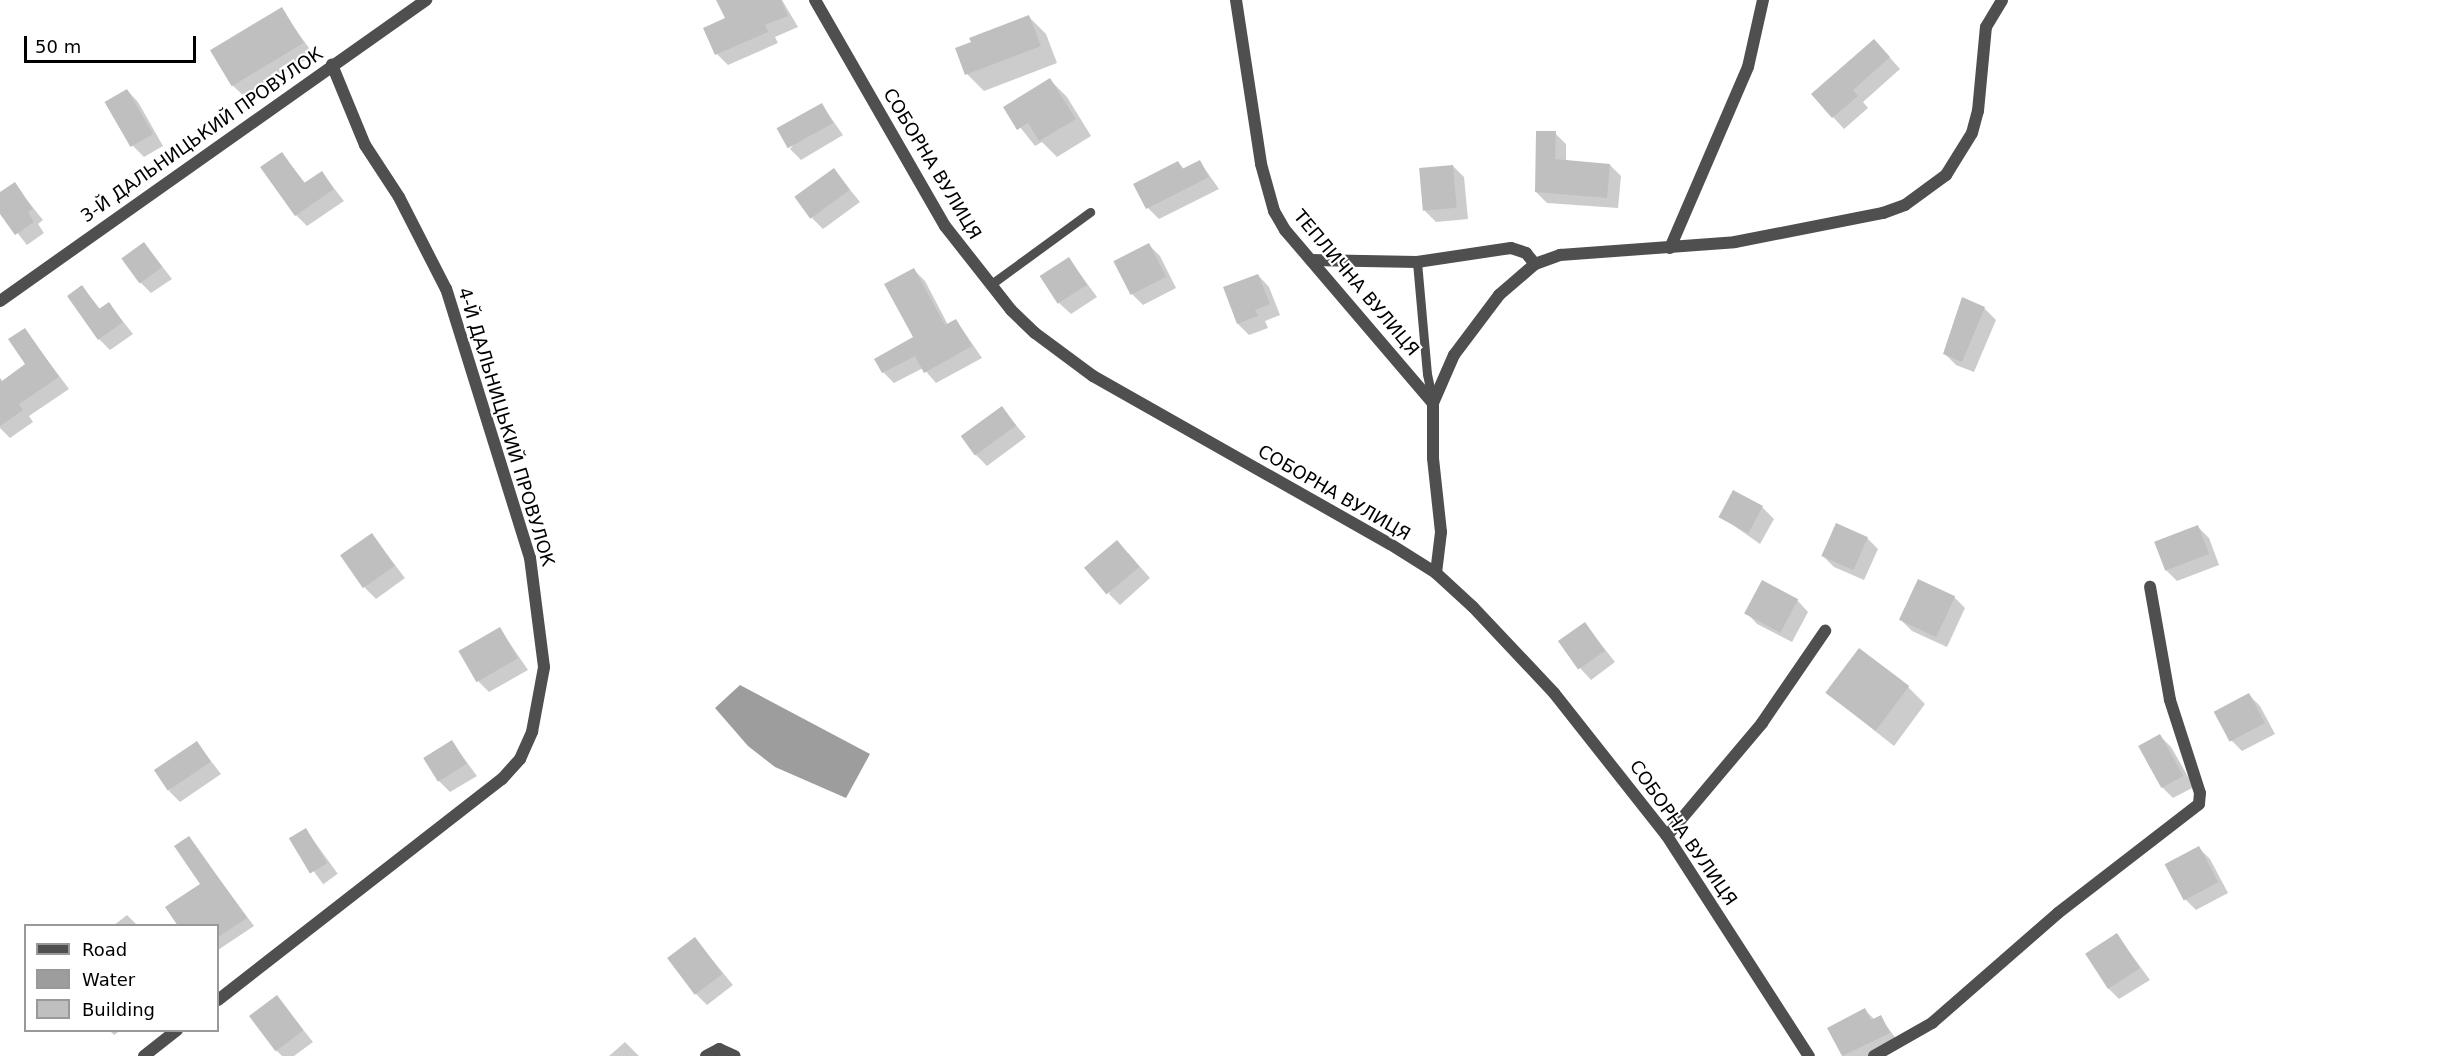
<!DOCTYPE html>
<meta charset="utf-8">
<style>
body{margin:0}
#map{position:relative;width:2456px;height:1056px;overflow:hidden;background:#fff;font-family:"DejaVu Sans",sans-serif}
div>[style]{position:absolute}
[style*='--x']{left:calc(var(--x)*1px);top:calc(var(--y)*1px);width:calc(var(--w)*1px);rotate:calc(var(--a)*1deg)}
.water>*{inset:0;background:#9d9d9d}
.shadow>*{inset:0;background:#0003;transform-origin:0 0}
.building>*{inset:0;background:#bfbfbf;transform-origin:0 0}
.service>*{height:9px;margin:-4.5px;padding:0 4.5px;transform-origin:4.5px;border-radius:4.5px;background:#4f4f4f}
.minor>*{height:12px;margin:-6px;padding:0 6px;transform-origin:6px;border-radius:6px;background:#4f4f4f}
span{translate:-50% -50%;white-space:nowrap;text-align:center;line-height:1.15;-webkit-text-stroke:4.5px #fff;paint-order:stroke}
.street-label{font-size:18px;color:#000}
.legend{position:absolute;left:24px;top:924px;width:195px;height:108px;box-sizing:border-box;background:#fff;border:2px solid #999;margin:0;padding:8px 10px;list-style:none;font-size:18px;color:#000}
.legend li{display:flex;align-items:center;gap:12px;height:30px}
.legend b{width:30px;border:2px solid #999}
.scale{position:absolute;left:24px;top:36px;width:172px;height:27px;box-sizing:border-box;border:3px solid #000;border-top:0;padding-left:8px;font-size:18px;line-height:21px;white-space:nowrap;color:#000;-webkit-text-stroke:4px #fff;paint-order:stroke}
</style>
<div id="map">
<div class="water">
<i style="clip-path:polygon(740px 685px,870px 754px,846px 798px,775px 767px,748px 746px,715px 708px)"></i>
</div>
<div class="shadow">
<i style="clip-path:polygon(718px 0,782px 0,798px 27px,775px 37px,778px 43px,728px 65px,717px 54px,727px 18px)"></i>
<i style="clip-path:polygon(281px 9px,314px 55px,244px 96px,232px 85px)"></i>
<i style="clip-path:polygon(1029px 17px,1046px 34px,1057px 63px,984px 91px,967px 74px)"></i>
<i style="clip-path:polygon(1885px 52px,1900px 69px,1863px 102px,1868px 108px,1844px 129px,1813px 95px)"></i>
<i style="clip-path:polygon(1050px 80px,1067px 97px,1091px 136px,1057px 157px,1042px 142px,1035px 146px,1005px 108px)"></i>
<i style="clip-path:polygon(127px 90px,138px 102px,163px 146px,144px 157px,133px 146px)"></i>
<i style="clip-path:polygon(822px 105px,843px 135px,801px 160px,790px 149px)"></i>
<i style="clip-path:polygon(1555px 133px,1566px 144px,1566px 161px,1610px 165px,1621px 176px,1618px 208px,1547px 203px,1536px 192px)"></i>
<i style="clip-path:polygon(282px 154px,306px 184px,322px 173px,344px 201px,307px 226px,296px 215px)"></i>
<i style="clip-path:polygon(1178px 162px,1185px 170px,1200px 162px,1219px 189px,1159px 219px,1148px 208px,1135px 184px)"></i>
<i style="clip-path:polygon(1453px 166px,1464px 177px,1468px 219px,1436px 222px,1425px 211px)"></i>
<i style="clip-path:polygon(834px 170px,860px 202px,823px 229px,812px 218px)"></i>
<i style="clip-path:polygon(14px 184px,43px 220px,38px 224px,44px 233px,27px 245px,0 211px,0 194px)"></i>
<i style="clip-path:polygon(144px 243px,172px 279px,151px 293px,140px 282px)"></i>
<i style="clip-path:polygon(1149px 245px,1160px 256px,1176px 288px,1143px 305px,1132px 294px)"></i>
<i style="clip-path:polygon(1069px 259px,1097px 297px,1071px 314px,1059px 303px)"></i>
<i style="clip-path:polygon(914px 270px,925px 281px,948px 325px,956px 320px,982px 358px,936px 383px,923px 368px,894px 383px,883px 372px,915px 338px)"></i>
<i style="clip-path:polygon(1258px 275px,1269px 287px,1280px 315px,1265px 321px,1268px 328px,1249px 335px,1238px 324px,1225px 288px)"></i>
<i style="clip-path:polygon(82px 287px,101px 310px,109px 304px,133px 334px,110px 350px,99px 339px)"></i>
<i style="clip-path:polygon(1963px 299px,1984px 308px,1996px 320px,1974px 372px,1956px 365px,1945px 354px)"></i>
<i style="clip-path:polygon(25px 330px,69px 389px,29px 416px,33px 422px,10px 438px,0 428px,0 384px,27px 364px)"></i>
<i style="clip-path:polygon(1002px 408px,1026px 437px,987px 466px,976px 455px)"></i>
<i style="clip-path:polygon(1734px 492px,1763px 508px,1774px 519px,1760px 544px,1720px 516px)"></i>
<i style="clip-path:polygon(2198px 527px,2209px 538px,2219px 565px,2177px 581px,2166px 570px)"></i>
<i style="clip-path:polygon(372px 535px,405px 578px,376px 599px,365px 588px)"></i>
<i style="clip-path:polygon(1867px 538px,1878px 549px,1864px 580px,1834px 567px,1823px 556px)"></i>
<i style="clip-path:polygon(1128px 553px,1150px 578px,1120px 605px,1109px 594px)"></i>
<i style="clip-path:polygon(1954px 597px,1965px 608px,1947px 647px,1912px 631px,1901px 620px)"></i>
<i style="clip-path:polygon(1797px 600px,1808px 612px,1792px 642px,1757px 624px,1746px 612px)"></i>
<i style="clip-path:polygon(1585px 624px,1615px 662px,1591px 680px,1580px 668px)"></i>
<i style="clip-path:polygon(500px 629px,528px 670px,489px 692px,478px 681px)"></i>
<i style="clip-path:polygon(1908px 687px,1925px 704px,1894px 746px,1827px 693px)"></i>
<i style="clip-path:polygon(2249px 695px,2260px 706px,2275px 734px,2242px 751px,2231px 740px)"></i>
<i style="clip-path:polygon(2160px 736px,2171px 747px,2194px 787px,2173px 798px,2162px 787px,2140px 747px)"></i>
<i style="clip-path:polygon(452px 742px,477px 776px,450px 792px,439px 781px)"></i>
<i style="clip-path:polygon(197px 743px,221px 774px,180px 802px,169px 791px)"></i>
<i style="left:306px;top:830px;width:54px;height:18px;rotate:54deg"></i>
<i style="clip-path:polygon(189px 838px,254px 926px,218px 950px,218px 926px)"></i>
<i style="clip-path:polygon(2199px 848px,2210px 859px,2228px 893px,2196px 910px,2185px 899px)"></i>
<i style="clip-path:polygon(127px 915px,138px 926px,113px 926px)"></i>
<i style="clip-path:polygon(2117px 935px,2150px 980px,2119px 999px,2108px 988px)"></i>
<i style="clip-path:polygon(695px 939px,733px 985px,707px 1005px,696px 994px)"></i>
<i style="clip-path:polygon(277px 997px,313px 1042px,294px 1056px,282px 1056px,276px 1050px)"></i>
<i style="clip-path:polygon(1864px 1009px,1875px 1020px,1880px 1017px,1900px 1044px,1878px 1056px,1843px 1056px,1829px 1029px)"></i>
<i style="clip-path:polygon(109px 1030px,121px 1030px,114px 1035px)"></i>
<i style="clip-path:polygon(625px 1042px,639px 1056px,609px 1056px)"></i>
</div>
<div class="building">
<i style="clip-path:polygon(716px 0,781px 0,788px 16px,765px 25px,768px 32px,715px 55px,703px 28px,725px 18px)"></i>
<i style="left:282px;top:7px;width:42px;height:84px;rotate:59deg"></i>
<i style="clip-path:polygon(1029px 15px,1041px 46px,965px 75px,955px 48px,971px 42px,969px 38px)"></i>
<i style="clip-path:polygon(1874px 39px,1890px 57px,1853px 90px,1858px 96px,1832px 118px,1811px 94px)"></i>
<i style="clip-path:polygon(1050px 78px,1076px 119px,1039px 141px,1028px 123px,1017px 130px,1003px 107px)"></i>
<i style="left:127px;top:89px;width:52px;height:26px;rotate:60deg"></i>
<i style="left:822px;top:103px;width:23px;height:52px;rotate:61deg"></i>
<i style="clip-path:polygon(1536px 131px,1556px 131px,1555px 159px,1610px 164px,1607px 198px,1535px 192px)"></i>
<i style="clip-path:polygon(282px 152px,304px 183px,322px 171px,334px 189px,295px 216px,260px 167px)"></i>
<i style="clip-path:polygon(1200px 160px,1209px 177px,1146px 209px,1133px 184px,1178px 161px,1182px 169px)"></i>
<i style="left:1453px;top:165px;width:43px;height:34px;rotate:85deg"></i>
<i style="left:834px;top:168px;width:27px;height:49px;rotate:54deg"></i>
<i style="clip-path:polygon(15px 182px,33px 209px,28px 212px,34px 222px,15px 235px,0 214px,0 192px)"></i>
<i style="left:144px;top:242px;width:31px;height:28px;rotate:54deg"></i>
<i style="left:1149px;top:243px;width:38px;height:40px;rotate:63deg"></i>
<i style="left:1069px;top:257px;width:33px;height:35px;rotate:57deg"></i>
<i style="clip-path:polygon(914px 268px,945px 325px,956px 319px,972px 346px,924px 373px,915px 356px,882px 373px,874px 359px,913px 337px,884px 284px)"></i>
<i style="clip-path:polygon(1258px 274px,1270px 304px,1255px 310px,1258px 316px,1237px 324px,1223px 287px)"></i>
<i style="clip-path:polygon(82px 285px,99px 309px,109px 302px,123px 322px,98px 340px,67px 296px)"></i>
<i style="clip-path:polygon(1962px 297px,1985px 307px,1962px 362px,1943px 354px)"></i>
<i style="clip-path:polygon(25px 328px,59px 377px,19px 404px,23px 410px,0 426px,0 378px,2px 381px,25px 364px,8px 339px)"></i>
<i style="left:1002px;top:406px;width:24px;height:51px;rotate:54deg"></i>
<i style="left:1733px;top:490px;width:34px;height:31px;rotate:28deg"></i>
<i style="left:1836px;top:523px;width:35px;height:36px;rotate:24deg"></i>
<i style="left:2198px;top:525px;width:31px;height:47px;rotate:69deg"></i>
<i style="left:372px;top:533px;width:40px;height:39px;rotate:55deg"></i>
<i style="left:1117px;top:540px;width:35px;height:43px;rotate:50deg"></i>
<i style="left:1918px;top:579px;width:41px;height:45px;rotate:25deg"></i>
<i style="left:1762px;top:580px;width:41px;height:38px;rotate:28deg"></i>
<i style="left:1585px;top:622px;width:35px;height:33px;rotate:55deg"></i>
<i style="left:500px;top:627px;width:36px;height:48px;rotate:60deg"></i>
<i style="left:1859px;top:648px;width:63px;height:56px;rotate:37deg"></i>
<i style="left:2249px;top:693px;width:34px;height:40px;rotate:62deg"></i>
<i style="left:2160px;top:734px;width:48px;height:25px;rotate:61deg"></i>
<i style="left:452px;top:740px;width:28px;height:34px;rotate:58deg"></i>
<i style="left:197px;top:741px;width:25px;height:52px;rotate:56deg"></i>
<i style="left:306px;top:828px;width:41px;height:20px;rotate:59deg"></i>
<i style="clip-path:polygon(189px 836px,247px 918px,218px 937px,218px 926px,178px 926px,165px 907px,200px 884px,174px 846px)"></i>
<i style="left:2199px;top:846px;width:41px;height:39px;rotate:62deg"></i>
<i style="left:2117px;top:933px;width:42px;height:38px;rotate:57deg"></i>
<i style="left:695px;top:937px;width:46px;height:35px;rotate:53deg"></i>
<i style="left:277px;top:995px;width:44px;height:35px;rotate:53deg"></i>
<i style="clip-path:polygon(1865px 1008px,1871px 1020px,1881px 1015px,1890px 1033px,1842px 1056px,1827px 1028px)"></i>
</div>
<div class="service">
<i style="--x:1417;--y:262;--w:112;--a:84.9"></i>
<i style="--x:1427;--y:374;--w:29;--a:78"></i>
<i style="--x:990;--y:285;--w:124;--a:-36.1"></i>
</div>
<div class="minor">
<i style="--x:815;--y:0;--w:261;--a:60.1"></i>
<i style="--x:945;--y:226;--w:107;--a:51.8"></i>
<i style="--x:1011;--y:310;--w:33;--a:44"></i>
<i style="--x:1035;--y:333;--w:72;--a:36.6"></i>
<i style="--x:1093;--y:376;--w:341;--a:29.5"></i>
<i style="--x:1390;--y:544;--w:54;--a:32.2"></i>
<i style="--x:1436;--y:573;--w:50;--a:42.6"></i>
<i style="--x:1473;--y:607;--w:118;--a:46.7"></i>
<i style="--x:1554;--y:693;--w:182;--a:51.7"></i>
<i style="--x:1667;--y:836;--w:262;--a:57.2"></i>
<i style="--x:1236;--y:0;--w:166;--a:81.3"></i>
<i style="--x:1261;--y:164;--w:49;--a:74.5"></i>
<i style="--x:1274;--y:211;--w:22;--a:60"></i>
<i style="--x:1285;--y:230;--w:228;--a:49.5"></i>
<i style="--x:1670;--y:248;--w:197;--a:-66.7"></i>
<i style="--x:1748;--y:67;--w:69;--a:-77.4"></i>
<i style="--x:1311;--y:260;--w:106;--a:1.1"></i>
<i style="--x:1417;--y:262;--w:95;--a:-8.5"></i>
<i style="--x:1511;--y:248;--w:16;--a:18"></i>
<i style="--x:1526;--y:253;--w:14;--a:51"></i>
<i style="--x:0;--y:301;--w:522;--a:-35.24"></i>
<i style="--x:1436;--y:573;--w:41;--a:-83"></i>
<i style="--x:1441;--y:532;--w:74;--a:-96.2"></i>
<i style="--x:1433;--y:458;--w:55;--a:-90"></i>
<i style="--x:1433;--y:403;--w:52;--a:-66.4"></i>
<i style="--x:1454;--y:355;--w:75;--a:-53.1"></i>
<i style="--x:1499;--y:295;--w:48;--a:-40.7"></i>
<i style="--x:1535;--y:264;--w:27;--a:-20"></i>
<i style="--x:1560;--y:255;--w:175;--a:-4.2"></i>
<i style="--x:1735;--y:242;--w:151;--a:-11.1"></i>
<i style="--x:1883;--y:213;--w:23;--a:-20"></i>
<i style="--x:1905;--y:205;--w:51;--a:-36.2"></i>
<i style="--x:1946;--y:175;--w:49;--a:-58.2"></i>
<i style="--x:1972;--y:133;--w:23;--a:-75"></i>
<i style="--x:1978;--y:111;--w:84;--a:-84.6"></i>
<i style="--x:1986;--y:27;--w:31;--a:-59"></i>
<i style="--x:1667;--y:836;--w:148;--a:-49.9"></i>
<i style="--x:1762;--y:723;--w:112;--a:-55.6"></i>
<i style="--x:218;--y:1000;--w:360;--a:-37.9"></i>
<i style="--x:502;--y:779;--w:27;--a:-48"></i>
<i style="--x:520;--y:759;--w:30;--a:-66"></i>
<i style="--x:532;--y:732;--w:66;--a:-79.5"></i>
<i style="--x:544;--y:667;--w:110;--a:-97.3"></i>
<i style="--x:530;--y:558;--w:282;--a:-107.3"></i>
<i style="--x:446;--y:289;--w:103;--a:-117.1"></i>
<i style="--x:399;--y:197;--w:62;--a:-123.2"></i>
<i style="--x:365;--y:145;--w:87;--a:-112.4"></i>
<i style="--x:144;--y:1056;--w:42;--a:-38.2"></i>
<i style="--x:706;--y:1056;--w:15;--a:-28"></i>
<i style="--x:719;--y:1049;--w:17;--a:24"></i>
<i style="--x:1874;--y:1056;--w:67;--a:-29.6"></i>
<i style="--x:1932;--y:1023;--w:167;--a:-41.1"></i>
<i style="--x:2058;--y:913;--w:178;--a:-37.7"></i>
<i style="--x:2199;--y:804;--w:11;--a:-85"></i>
<i style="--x:2200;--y:793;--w:98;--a:-107.9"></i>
<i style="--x:2170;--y:700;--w:115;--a:-100"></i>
</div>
<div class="street-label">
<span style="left:202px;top:135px;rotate:-35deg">3-Й ДАЛЬНИЦЬКИЙ ПРОВУЛОК</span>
<span style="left:932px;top:164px;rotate:59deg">СОБОРНА ВУЛИЦЯ</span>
<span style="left:1356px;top:283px;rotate:50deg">ТЕПЛИЧНА ВУЛИЦЯ</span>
<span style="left:506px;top:427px;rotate:73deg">4-Й ДАЛЬНИЦЬКИЙ ПРОВУЛОК</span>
<span style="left:1334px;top:493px;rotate:30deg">СОБОРНА ВУЛИЦЯ</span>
<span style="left:1683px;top:833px;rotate:55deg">СОБОРНА ВУЛИЦЯ</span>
</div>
<ul class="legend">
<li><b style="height:8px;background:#4f4f4f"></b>Road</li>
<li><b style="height:16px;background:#9d9d9d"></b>Water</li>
<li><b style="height:16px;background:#bfbfbf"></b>Building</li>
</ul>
<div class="scale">50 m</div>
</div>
